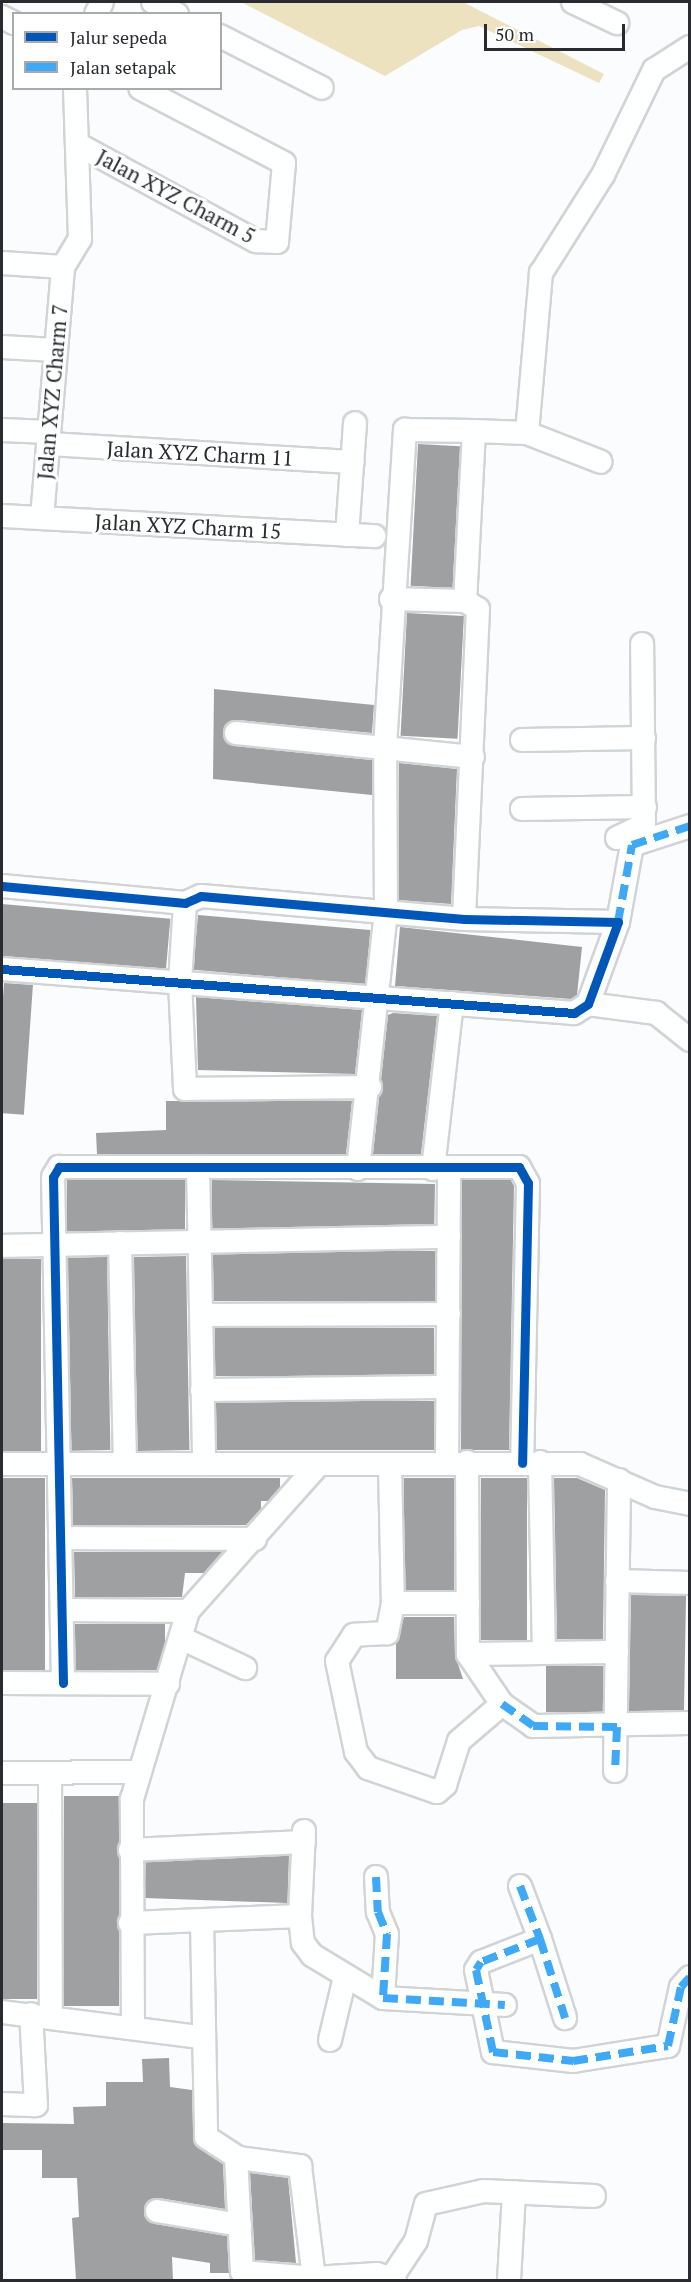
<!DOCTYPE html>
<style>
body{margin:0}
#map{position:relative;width:691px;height:2282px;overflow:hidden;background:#fbfcfd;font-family:"PT Serif",serif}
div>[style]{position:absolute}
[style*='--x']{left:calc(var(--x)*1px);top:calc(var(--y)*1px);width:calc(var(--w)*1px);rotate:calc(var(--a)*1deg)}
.green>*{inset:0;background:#ede2bf}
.building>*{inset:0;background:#9fa0a2;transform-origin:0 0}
.roads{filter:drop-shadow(2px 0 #d2d3d6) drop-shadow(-2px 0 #d2d3d6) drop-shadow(0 2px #d2d3d6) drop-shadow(0 -2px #d2d3d6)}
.minor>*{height:22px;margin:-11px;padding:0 11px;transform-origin:11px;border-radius:11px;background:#feffff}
.quiet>*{height:8px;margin-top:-4px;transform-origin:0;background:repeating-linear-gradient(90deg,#3fa9f5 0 15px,transparent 0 23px)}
.cycleway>*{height:9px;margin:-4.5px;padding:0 4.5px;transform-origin:4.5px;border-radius:4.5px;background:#0057b8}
span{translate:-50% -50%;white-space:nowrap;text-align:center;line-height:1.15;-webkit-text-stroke:6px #fff;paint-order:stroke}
.street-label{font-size:21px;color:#292b30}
.frame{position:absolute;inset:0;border:3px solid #292b30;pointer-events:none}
.legend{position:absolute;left:12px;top:12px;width:210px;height:78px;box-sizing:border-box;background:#fff;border:2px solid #a9aaac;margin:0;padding:8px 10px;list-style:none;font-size:18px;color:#292b30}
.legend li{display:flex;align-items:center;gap:12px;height:30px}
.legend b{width:30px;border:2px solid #a9aaac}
.scale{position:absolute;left:484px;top:24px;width:141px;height:27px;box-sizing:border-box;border:3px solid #292b30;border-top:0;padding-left:8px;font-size:18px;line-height:21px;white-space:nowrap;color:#292b30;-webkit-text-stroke:4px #fff;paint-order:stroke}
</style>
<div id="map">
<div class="green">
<i style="clip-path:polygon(241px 2px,463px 2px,604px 74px,599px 83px,479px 26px,462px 30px,385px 76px)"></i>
</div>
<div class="building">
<i style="left:418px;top:444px;width:42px;height:142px;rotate:3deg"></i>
<i style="left:407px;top:613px;width:57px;height:123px;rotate:3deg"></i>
<i style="clip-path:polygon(214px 689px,374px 705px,372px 733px,237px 720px,223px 732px,235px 746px,372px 760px,372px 795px,213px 779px)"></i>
<i style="clip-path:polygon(399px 763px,457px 769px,451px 904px,399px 900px)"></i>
<i style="left:2px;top:904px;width:169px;height:52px;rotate:5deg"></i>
<i style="left:198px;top:915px;width:173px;height:55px;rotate:5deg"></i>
<i style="clip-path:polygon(400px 927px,582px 947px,577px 995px,571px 999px,395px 986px)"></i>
<i style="left:4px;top:983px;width:29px;height:130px;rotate:4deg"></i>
<i style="clip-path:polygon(196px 997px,362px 1010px,355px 1074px,198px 1070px)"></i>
<i style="clip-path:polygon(393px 1013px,437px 1016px,421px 1154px,373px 1154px,388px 1015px)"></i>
<i style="clip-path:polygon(166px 1101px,352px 1101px,346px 1154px,97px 1154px,96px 1133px,166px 1130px)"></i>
<i style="left:67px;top:1180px;width:118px;height:51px"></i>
<i style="left:212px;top:1180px;width:223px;height:48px;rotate:1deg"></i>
<i style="clip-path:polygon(462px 1180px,511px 1180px,514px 1186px,509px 1450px,461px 1450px)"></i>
<i style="left:435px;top:1251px;width:50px;height:222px;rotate:90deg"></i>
<i style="left:186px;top:1256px;width:194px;height:52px;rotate:89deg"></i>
<i style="left:107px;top:1257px;width:193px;height:39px;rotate:89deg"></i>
<i style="left:2px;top:1259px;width:39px;height:192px"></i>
<i style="left:215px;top:1328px;width:219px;height:48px"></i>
<i style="left:434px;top:1401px;width:49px;height:218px;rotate:90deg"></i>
<i style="left:2px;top:1478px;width:43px;height:192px"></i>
<i style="clip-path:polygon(72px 1478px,280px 1478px,280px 1487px,268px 1501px,261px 1501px,261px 1509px,246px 1525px,73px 1525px)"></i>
<i style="left:404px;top:1478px;width:50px;height:112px"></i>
<i style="left:481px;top:1478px;width:46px;height:162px"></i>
<i style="clip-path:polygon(554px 1478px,577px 1478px,605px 1490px,603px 1639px,557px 1639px)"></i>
<i style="clip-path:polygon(74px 1552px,222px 1552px,204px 1573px,185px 1573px,182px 1597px,75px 1597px)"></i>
<i style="left:631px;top:1595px;width:55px;height:116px;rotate:1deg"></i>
<i style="clip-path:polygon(404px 1617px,454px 1617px,455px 1655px,463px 1679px,396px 1679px,396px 1643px)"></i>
<i style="left:75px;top:1624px;width:90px;height:46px"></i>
<i style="left:546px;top:1666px;width:57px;height:46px"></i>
<i style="left:64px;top:1796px;width:55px;height:210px"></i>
<i style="left:2px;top:1803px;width:35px;height:196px"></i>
<i style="left:289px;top:1856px;width:47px;height:143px;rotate:92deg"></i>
<i style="clip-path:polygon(169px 2058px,170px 2087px,192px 2090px,194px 2143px,223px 2164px,225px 2209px,159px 2198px,146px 2203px,144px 2215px,155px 2224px,227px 2236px,229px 2273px,210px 2273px,210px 2263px,172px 2257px,173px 2280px,76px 2280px,72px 2218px,79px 2217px,77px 2178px,42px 2178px,42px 2150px,2px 2150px,2px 2123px,74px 2124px,73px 2107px,106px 2106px,106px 2082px,143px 2082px,142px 2059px)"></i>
<i style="clip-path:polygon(250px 2173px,288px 2178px,296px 2263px,255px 2260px)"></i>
</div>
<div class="roads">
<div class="minor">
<i style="--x:153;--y:2;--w:27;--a:27"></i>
<i style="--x:573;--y:2;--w:49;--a:25.5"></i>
<i style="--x:96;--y:14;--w:13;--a:-63"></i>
<i style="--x:2;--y:17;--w:13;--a:27"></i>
<i style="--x:220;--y:36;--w:114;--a:27"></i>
<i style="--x:77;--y:144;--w:204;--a:28.5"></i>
<i style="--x:256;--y:241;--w:21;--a:3"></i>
<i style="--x:277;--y:242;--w:79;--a:-84.9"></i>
<i style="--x:284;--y:163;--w:162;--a:-152.5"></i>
<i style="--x:2;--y:263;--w:61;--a:3.8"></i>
<i style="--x:63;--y:267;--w:33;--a:-59"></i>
<i style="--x:80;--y:239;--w:151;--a:-91.9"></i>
<i style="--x:2;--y:347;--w:53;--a:3.2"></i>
<i style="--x:2;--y:430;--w:47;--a:2.4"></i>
<i style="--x:474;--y:431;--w:53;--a:2.2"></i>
<i style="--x:527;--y:433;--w:79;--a:21.4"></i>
<i style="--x:527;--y:433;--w:161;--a:-85"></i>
<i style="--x:541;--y:273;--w:116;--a:-57.7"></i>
<i style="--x:603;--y:175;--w:117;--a:-64.1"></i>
<i style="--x:654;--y:70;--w:43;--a:-32.6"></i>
<i style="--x:48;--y:444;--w:305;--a:3.4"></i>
<i style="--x:2;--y:516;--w:373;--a:3.1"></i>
<i style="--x:42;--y:518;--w:252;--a:-85.2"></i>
<i style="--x:347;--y:535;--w:112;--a:-85.9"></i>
<i style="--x:391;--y:599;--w:74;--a:1.5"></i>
<i style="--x:465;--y:601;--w:15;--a:32"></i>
<i style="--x:478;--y:609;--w:310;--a:92.6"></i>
<i style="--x:236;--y:733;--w:238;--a:5.8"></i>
<i style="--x:522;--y:740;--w:122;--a:-0.9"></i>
<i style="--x:522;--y:809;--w:123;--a:-0.9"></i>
<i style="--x:617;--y:838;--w:30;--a:-26"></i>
<i style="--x:644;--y:825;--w:181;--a:-90.6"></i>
<i style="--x:2;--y:886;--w:184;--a:5.3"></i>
<i style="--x:185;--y:903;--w:17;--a:-24"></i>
<i style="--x:201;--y:896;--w:264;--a:5"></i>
<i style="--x:464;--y:919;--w:154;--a:1.1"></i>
<i style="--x:618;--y:922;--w:87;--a:110.1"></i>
<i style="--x:588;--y:1004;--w:17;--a:147"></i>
<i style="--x:574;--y:1013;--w:574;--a:-175.6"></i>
<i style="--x:185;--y:903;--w:79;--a:93.6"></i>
<i style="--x:180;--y:982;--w:107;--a:87.3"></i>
<i style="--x:185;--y:1089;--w:185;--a:-0.6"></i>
<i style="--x:618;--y:922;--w:78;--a:-79.7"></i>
<i style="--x:632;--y:845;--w:61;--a:-18.1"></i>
<i style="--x:588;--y:1004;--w:69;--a:7.5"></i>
<i style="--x:656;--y:1013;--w:43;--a:38.5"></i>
<i style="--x:198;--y:1167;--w:297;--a:88.8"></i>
<i style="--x:358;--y:1169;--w:259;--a:-83.8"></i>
<i style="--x:386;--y:912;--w:165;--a:-90.3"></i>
<i style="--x:385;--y:747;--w:318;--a:-86.4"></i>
<i style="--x:405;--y:430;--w:69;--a:0.8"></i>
<i style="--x:474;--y:431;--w:170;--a:93"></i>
<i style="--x:433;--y:1169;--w:167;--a:-83.5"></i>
<i style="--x:120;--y:1243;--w:220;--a:88.7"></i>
<i style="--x:2;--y:1246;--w:447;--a:-1.2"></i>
<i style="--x:202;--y:1315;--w:247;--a:-0.2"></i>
<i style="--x:202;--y:1390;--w:245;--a:-0.7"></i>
<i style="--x:467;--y:1462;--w:192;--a:89.7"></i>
<i style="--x:468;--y:1654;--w:60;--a:55.8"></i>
<i style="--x:502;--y:1704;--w:38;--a:35"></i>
<i style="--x:533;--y:1726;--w:157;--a:-1.1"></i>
<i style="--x:540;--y:1462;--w:190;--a:88.8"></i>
<i style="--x:447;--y:1463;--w:293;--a:-89.6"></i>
<i style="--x:2;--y:1464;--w:578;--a:0"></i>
<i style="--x:580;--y:1464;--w:82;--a:23.7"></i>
<i style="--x:655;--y:1497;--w:36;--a:11"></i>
<i style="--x:390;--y:1465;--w:138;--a:88.8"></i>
<i style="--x:393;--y:1603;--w:75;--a:0"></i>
<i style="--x:60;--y:1538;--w:195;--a:0.3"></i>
<i style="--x:617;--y:1581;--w:73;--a:1.6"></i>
<i style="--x:393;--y:1603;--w:31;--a:101"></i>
<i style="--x:387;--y:1633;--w:33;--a:177"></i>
<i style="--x:354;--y:1635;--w:31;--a:123"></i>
<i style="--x:337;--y:1661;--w:93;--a:78.2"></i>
<i style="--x:356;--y:1752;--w:20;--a:53"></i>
<i style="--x:368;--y:1768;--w:73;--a:19.2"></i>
<i style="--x:437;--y:1792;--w:11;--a:-41"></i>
<i style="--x:445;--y:1785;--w:46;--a:-72.3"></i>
<i style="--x:459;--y:1741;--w:57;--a:-40.7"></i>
<i style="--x:62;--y:1610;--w:126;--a:0.5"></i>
<i style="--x:181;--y:1638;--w:71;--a:25.1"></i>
<i style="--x:468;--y:1654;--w:149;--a:-0.8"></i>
<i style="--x:2;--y:1683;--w:166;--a:0.3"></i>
<i style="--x:63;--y:1683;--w:506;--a:-91.13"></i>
<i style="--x:53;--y:1177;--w:12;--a:-59"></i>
<i style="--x:59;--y:1167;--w:460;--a:0"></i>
<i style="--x:519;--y:1167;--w:18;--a:61"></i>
<i style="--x:528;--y:1183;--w:280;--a:91.2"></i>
<i style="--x:615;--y:1771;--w:291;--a:-89.2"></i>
<i style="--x:2;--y:1773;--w:136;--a:-0.4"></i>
<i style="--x:50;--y:1773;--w:243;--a:89.8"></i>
<i style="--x:304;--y:1831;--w:85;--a:92.7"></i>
<i style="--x:300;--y:1916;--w:27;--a:84"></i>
<i style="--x:303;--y:1943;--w:15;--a:53"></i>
<i style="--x:312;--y:1955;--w:83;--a:31.2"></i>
<i style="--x:383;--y:1998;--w:122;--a:3.3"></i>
<i style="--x:130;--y:1850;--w:174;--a:-2.6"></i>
<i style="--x:376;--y:1877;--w:35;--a:87"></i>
<i style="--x:378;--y:1912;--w:24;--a:68"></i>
<i style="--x:387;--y:1934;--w:64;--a:93.6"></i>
<i style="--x:520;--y:1886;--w:57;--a:69.3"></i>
<i style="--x:540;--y:1939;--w:63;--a:158.7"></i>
<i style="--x:481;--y:1962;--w:9;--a:122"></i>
<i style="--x:476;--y:1970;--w:84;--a:78.3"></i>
<i style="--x:493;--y:2052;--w:81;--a:6.4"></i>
<i style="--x:573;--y:2061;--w:96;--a:-9"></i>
<i style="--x:668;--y:2046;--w:60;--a:-77.6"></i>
<i style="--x:681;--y:1987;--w:13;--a:-48"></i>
<i style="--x:202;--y:1921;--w:216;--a:88.9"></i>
<i style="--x:206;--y:2137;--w:38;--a:33"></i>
<i style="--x:238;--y:2158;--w:63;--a:7.4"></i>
<i style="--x:300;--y:2166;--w:113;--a:82.9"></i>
<i style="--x:314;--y:2278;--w:63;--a:-3.6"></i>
<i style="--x:377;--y:2274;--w:19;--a:18"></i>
<i style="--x:130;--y:1923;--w:170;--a:-2.4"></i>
<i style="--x:540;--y:1939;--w:83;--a:72.4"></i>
<i style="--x:2;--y:2012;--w:201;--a:7.2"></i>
<i style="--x:133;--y:2027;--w:228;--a:-90.3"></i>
<i style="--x:132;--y:1799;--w:196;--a:-73.4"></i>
<i style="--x:188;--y:1611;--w:194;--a:-48.3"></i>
<i style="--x:330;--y:2040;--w:65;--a:-76.6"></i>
<i style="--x:2;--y:2104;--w:34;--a:2"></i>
<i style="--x:36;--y:2105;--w:91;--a:-93.1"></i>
<i style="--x:236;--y:2157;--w:115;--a:87"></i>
<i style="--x:242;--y:2272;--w:72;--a:4.8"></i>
<i style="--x:157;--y:2211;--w:84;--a:9.6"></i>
<i style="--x:392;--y:2277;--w:43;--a:-56.3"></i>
<i style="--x:416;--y:2241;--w:38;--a:-75"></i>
<i style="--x:426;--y:2204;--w:58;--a:-12.8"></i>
<i style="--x:483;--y:2191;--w:111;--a:2.6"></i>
<i style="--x:509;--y:2280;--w:88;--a:-86.7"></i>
</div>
</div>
<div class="quiet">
<i style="--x:618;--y:922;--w:78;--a:-79.7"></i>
<i style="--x:632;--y:845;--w:61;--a:-18.1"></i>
<i style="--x:502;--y:1704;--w:38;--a:35"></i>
<i style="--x:533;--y:1726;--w:84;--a:0.7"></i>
<i style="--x:617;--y:1727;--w:44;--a:92.6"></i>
<i style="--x:376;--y:1877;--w:35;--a:87"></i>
<i style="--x:378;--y:1912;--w:24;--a:68"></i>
<i style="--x:387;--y:1934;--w:64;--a:93.6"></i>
<i style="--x:383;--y:1998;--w:122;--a:3.3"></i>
<i style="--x:520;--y:1886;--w:57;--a:69.3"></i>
<i style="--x:540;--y:1939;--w:63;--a:158.7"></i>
<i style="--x:481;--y:1962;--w:9;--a:122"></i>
<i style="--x:476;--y:1970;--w:84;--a:78.3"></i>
<i style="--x:493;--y:2052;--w:81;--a:6.4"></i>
<i style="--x:573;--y:2061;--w:96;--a:-9"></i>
<i style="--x:668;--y:2046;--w:60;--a:-77.6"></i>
<i style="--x:681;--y:1987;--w:13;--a:-48"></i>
<i style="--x:540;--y:1939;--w:83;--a:72.4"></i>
</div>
<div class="cycleway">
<i style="--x:2;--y:886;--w:184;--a:5.3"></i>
<i style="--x:185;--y:903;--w:17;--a:-24"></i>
<i style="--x:201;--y:896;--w:264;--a:5"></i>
<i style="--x:464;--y:919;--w:154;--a:1.1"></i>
<i style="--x:618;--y:922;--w:87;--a:110.1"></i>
<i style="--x:588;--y:1004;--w:17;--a:147"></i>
<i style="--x:574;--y:1013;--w:574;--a:-175.6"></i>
<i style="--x:63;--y:1683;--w:506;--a:-91.13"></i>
<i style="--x:53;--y:1177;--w:12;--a:-59"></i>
<i style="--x:59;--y:1167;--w:460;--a:0"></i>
<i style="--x:519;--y:1167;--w:18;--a:61"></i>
<i style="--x:528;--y:1183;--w:280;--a:91.2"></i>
</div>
<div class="street-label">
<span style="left:176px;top:196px;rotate:28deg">Jalan XYZ Charm 5</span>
<span style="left:52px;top:392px;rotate:-85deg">Jalan XYZ Charm 7</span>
<span style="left:200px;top:453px;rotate:3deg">Jalan XYZ Charm 11</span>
<span style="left:188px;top:526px;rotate:3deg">Jalan XYZ Charm 15</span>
</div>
<div class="frame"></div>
<ul class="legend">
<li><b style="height:8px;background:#0057b8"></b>Jalur sepeda</li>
<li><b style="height:8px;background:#3fa9f5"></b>Jalan setapak</li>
</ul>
<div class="scale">50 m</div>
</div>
